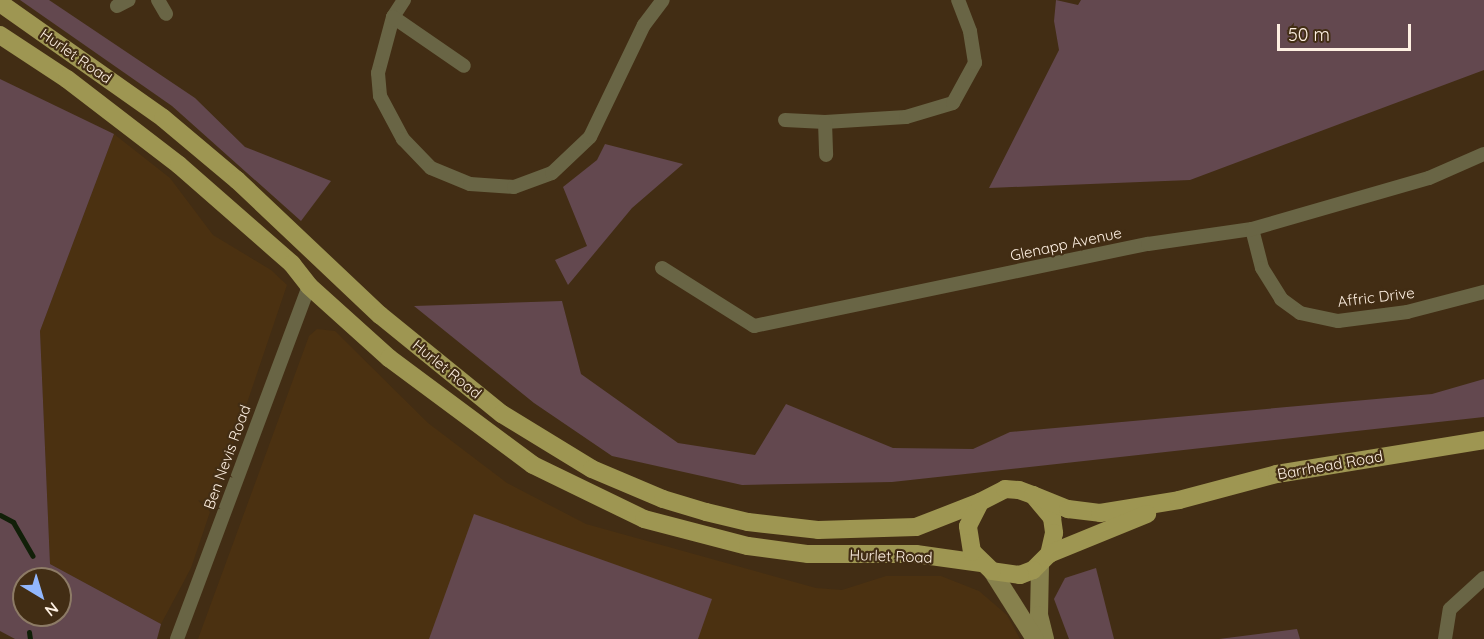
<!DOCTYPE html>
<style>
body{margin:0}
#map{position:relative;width:1484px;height:639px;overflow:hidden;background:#422d14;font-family:Quicksand,sans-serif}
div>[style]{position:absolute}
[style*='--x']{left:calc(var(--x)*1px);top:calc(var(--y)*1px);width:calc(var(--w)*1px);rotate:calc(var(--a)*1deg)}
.built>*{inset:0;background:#4b3111}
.green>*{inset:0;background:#63484f}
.stream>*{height:5px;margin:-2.5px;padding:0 2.5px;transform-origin:2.5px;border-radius:2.5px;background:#111f08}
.street>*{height:14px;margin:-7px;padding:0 7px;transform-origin:7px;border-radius:7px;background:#696545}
.secondary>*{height:18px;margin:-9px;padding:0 9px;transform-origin:9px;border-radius:9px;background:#87814d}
.primary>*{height:18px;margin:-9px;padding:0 9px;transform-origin:9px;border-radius:9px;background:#9e9652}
span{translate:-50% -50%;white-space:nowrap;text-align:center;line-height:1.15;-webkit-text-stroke:4.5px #422d14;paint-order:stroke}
.street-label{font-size:15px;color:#fef0e2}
.north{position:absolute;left:12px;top:567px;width:60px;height:60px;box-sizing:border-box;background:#422d14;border:2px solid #8d7b66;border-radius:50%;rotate:142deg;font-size:16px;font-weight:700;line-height:24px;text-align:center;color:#fef0e2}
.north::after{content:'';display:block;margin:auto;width:21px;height:27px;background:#92b7fd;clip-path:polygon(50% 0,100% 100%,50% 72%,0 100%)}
.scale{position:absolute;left:1277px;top:24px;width:134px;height:27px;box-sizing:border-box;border:3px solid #fef0e2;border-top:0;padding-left:8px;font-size:18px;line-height:21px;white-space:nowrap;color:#fef0e2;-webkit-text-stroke:4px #422d14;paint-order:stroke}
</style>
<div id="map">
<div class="built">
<i style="clip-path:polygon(114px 134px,170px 178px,213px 235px,271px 270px,287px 285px,191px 568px,161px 624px,50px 564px,40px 331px)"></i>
<i style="clip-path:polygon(317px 329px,335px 331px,428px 423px,507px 483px,586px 524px,816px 588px,842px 590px,886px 576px,941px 576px,979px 591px,1007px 615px,1020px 639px,198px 639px,309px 336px)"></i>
</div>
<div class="green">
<i style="clip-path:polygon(20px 0,49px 0,195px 98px,245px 147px,331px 181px,301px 221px,172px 106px)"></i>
<i style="clip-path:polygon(1056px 0,1078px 5px,1081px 0,1484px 0,1484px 70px,1190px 180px,989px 188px,1059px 50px,1054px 21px)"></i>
<i style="clip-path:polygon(evenodd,0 79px,114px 134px,40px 331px,50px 564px,161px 624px,157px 639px,15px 639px,0 631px,0 79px,24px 579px,60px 579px,60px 615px,24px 615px,24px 579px)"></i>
<i style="clip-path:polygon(605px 144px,683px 164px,632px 208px,568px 285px,555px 260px,587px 246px,563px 187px,597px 160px)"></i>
<i style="clip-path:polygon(562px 301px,581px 374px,678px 443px,755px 455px,786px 404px,893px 448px,973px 449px,1010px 432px,1432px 394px,1484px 379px,1484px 417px,892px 482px,742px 485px,612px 456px,534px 403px,414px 306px)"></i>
<i style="clip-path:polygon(474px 514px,712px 599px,698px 639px,429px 639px)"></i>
<i style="clip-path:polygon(1096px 568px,1114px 639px,1069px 639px,1054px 599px,1065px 578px)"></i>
<i style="clip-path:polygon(1297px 629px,1300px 639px,1219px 639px)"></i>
</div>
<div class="stream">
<i style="--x:0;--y:515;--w:15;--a:28"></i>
<i style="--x:13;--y:522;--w:39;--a:60"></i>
<i style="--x:29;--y:632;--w:7;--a:82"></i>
</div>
<div class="street">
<i style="--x:158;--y:0;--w:16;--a:60"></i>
<i style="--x:404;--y:0;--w:20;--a:123"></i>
<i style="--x:393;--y:17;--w:58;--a:105"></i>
<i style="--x:378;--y:73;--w:23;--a:85"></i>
<i style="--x:380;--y:96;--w:49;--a:61.9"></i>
<i style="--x:403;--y:139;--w:40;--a:46"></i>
<i style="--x:431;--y:168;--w:42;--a:22.3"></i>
<i style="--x:470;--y:184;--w:44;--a:3.9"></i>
<i style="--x:514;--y:187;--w:40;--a:-20.2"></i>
<i style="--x:552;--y:173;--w:52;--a:-43.5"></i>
<i style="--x:590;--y:137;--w:124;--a:-64.3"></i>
<i style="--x:644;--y:25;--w:31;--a:-53"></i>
<i style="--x:117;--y:6;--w:13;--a:-27"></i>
<i style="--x:393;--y:17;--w:86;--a:34.6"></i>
<i style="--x:785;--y:120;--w:40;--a:2.9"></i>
<i style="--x:825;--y:122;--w:81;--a:-3.5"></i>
<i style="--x:906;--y:117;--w:49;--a:-16.6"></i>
<i style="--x:953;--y:103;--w:46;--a:-61.2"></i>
<i style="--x:975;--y:63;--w:32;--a:-99"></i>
<i style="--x:970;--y:31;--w:33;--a:-111"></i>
<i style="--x:825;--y:122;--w:33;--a:88"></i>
<i style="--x:1252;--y:229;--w:40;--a:75.6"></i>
<i style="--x:1262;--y:268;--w:36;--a:58"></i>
<i style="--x:1281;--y:299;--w:24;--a:36"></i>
<i style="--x:1300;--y:313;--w:39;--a:12"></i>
<i style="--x:1338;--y:321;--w:70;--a:-7.4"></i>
<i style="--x:1407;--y:312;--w:80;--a:-14.6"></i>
<i style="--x:662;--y:268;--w:109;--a:32.2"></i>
<i style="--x:754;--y:326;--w:402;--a:-11.8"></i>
<i style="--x:1148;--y:244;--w:105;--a:-8.2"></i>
<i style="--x:1252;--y:229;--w:184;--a:-16.1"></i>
<i style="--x:1429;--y:178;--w:60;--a:-23.6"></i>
<i style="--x:177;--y:639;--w:377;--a:-69.5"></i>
<i style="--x:1445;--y:639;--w:30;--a:-81"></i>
<i style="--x:1450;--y:609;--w:46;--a:-42.4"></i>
</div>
<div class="secondary">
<i style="--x:1040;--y:565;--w:50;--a:91.1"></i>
<i style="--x:1039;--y:615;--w:25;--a:76"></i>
<i style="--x:992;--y:571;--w:80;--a:57.7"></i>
</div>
<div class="primary">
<i style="--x:0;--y:3;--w:199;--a:35.2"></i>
<i style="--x:163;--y:118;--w:97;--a:40"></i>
<i style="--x:237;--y:180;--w:197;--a:43.4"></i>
<i style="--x:380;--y:315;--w:157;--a:39.1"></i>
<i style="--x:502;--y:414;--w:105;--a:31.4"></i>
<i style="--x:592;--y:469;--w:77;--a:22.9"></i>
<i style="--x:663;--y:499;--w:45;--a:16.8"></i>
<i style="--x:706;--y:512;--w:43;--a:13.4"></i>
<i style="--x:748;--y:522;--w:70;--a:6.5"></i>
<i style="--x:818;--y:530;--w:98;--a:-1.8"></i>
<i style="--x:916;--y:527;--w:69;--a:-21.3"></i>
<i style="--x:0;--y:35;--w:80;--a:33.3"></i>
<i style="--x:67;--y:79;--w:141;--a:37.5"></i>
<i style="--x:179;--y:165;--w:150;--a:41.2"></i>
<i style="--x:292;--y:264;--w:28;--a:52"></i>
<i style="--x:309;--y:286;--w:108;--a:42"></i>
<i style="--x:389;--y:358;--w:179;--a:36.6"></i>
<i style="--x:533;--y:465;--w:123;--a:25.9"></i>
<i style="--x:644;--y:519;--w:107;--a:14.6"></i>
<i style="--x:748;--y:546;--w:61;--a:7.6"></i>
<i style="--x:808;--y:554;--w:108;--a:0"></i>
<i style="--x:916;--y:554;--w:66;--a:7.9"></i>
<i style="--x:1033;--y:495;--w:30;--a:50"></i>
<i style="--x:1052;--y:518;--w:15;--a:82"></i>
<i style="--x:1054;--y:533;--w:22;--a:103"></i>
<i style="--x:1049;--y:554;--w:23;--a:135"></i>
<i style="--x:1033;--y:570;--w:14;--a:159"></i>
<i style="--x:1020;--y:575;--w:28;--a:-172"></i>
<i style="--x:992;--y:571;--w:28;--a:-136"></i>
<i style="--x:972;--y:552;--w:26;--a:-99"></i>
<i style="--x:968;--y:526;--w:27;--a:-63"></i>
<i style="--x:980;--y:502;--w:28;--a:-27"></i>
<i style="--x:1005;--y:489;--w:14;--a:4"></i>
<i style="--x:1019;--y:490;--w:15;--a:20"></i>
<i style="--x:1033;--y:495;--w:38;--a:22"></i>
<i style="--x:1068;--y:509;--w:32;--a:7"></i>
<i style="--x:1100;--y:513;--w:80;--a:-9.3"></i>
<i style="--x:1179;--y:500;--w:101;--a:-14.9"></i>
<i style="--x:1277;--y:474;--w:210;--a:-9.3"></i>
<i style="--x:1049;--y:554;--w:106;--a:-22.2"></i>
</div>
<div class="street-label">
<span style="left:76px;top:56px;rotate:35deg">Hurlet Road</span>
<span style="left:1066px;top:244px;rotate:-12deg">Glenapp Avenue</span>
<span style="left:1376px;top:297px;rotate:-7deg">Affric Drive</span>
<span style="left:447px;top:369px;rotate:39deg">Hurlet Road</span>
<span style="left:227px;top:457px;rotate:-70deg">Ben Nevis Road</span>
<span style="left:1330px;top:465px;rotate:-10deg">Barrhead Road</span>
<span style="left:891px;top:556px;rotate:2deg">Hurlet Road</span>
</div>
<div class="north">N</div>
<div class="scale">50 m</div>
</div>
